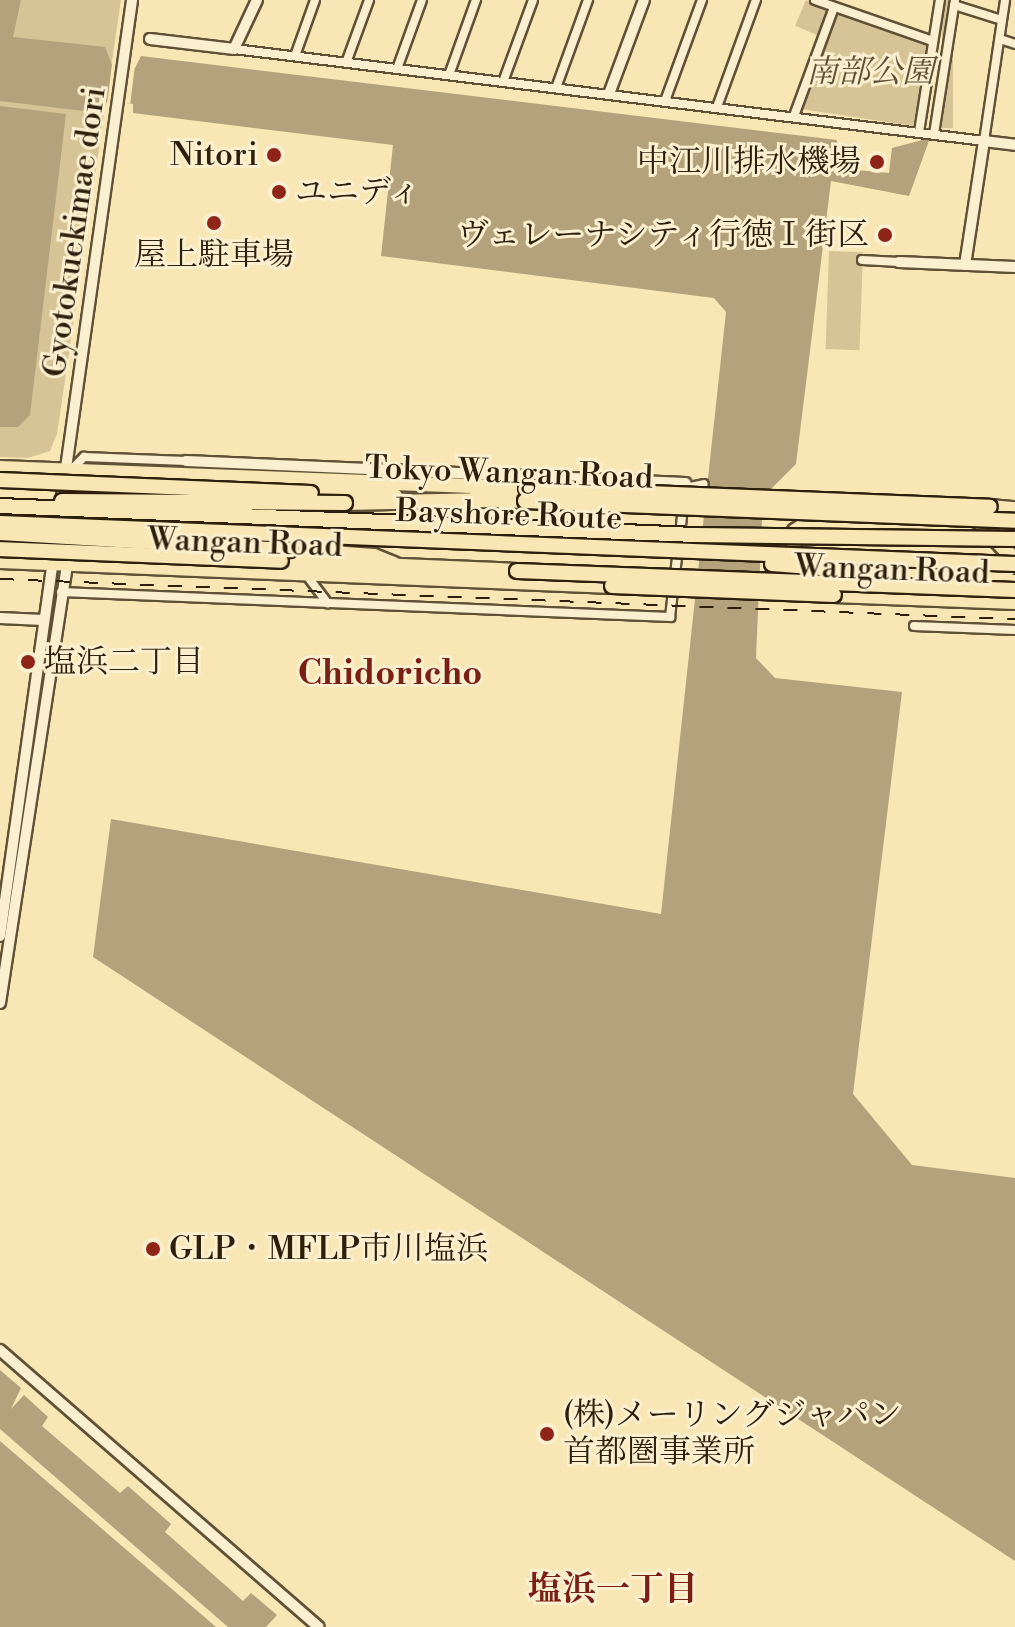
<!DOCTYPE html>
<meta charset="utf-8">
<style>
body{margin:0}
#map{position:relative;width:1015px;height:1627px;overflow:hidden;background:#f8e6b4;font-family:"Libre Bodoni","Noto Serif JP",serif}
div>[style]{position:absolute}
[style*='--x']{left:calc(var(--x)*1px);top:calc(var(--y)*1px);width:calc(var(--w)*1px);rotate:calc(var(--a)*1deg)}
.green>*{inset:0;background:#d6c497;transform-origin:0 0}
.water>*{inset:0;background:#b3a27b}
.pier>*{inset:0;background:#f8e6b4;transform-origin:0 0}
.roads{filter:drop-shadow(2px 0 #605136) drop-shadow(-2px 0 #605136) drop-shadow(0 2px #605136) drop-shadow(0 -2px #605136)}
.minor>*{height:8px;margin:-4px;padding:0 4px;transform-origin:4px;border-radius:4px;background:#faefce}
.tertiary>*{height:10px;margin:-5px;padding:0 5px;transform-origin:5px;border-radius:5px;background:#faefce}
.trunk>*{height:14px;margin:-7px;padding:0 7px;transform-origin:7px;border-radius:7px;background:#f8e6b4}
.motorway>*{height:14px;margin:-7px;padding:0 7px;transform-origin:7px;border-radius:7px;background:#f8e6b4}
.rail>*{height:2px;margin-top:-1px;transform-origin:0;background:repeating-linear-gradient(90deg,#2e1f0c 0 14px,transparent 0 28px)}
.bridges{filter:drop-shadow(2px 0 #2e1f0c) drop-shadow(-2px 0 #2e1f0c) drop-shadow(0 2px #2e1f0c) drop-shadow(0 -2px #2e1f0c)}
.trunk-bridge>*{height:14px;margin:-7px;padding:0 7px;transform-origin:7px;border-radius:7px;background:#f8e6b4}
.motorway-bridge>*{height:14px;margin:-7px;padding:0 7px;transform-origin:7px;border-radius:7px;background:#f8e6b4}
.dots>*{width:22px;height:22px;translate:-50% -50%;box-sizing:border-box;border:4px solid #faefce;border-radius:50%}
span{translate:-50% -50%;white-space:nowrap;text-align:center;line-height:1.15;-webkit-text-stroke:6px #faefce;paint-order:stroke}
.park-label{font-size:32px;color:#605136;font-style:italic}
.poi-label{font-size:32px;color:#2e1f0c}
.right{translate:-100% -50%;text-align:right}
.left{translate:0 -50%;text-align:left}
.street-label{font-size:32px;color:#2e1f0c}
.neighbourhood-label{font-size:34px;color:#7a1f14;font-weight:700}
</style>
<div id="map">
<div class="green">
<i style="clip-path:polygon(0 0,121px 0,57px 434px,50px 451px,28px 458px,0 457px)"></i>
<i style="left:806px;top:0;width:25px;height:28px;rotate:23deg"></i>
<i style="left:942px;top:0;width:11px;height:128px"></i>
<i style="clip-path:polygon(839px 11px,930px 46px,913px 126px,801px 109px)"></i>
<i style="left:829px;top:251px;width:34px;height:98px;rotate:2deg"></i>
</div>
<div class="water">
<i style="clip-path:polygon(0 0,21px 0,13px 37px,105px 47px,112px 65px,135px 68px,141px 56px,837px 140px,834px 168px,889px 173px,892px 148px,930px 138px,909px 196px,831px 181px,796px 464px,763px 497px,756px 658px,775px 678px,902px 692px,853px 1094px,912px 1165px,1015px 1178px,1015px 1561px,93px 957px,111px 819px,661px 914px,726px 312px,714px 298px,381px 256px,393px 145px,133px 113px,133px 104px,108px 100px,101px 113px,0 101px)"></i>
<i style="clip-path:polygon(0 106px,66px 114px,30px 415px,18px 427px,0 427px)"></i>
<i style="clip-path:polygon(0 1370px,21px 1388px,11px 1409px,24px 1395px,48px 1417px,42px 1426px,120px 1493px,128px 1486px,171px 1524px,165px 1532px,243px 1601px,251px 1593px,277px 1615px,266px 1627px,0 1627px)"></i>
</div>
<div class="pier">
<i style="left:112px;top:64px;width:23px;height:37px;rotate:7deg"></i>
<i style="clip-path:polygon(0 1429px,228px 1627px,216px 1627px,0 1441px)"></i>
</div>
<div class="roads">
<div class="minor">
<i style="--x:815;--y:0;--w:125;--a:19.2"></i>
<i style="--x:954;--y:5;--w:50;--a:17.4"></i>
<i style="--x:1000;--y:39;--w:16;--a:18"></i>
<i style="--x:234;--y:49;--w:756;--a:6.99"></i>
<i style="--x:984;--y:141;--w:143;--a:-81.5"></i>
<i style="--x:295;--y:56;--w:59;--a:-70.3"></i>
<i style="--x:346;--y:63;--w:67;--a:-69.9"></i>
<i style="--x:397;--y:69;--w:73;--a:-70.1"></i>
<i style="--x:449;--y:75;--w:80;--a:-70.2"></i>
<i style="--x:503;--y:82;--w:87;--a:-69.9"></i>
<i style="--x:556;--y:88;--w:94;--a:-70"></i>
<i style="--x:665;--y:101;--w:108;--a:-69.9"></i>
<i style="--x:717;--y:107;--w:114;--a:-70"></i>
<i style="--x:794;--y:116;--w:116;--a:-69.8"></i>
<i style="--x:919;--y:132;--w:134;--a:-81"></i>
<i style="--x:934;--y:134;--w:136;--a:-81.1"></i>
<i style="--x:862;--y:260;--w:37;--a:3"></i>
<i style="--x:70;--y:471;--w:20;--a:-45"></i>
<i style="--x:84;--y:457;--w:102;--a:2.2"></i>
<i style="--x:685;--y:488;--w:19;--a:-12"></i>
<i style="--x:680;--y:535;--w:30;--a:-84"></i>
<i style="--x:305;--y:573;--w:38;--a:53"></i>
<i style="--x:61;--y:592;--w:610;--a:2.35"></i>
<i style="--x:670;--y:617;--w:68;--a:-83.3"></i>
<i style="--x:914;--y:626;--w:101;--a:2.3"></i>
</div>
<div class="tertiary">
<i style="--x:150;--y:39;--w:85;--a:6.8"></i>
<i style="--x:234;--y:49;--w:54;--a:-64.9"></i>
<i style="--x:609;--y:94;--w:100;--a:-69.6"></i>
<i style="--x:899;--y:262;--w:116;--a:2.5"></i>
<i style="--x:965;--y:265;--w:125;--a:-81.3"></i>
<i style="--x:984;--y:141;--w:31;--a:7"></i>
<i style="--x:186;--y:461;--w:500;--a:2.52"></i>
<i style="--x:0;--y:618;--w:43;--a:2.7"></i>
<i style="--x:0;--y:936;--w:945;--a:-81.97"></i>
<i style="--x:0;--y:1003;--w:449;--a:-81.3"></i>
<i style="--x:0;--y:1350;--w:422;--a:41"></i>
</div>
<div class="trunk">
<i style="--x:0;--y:468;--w:526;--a:2.18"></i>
<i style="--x:311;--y:493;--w:84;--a:2"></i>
<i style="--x:475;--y:499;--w:50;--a:2.3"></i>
<i style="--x:990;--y:507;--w:25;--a:5"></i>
<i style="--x:0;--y:561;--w:613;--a:2.34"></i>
<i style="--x:281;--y:561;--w:236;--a:2.4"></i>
<i style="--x:834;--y:595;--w:181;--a:2.2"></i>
</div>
<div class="motorway">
<i style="--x:345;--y:503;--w:142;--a:-1.2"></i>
<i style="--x:968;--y:534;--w:164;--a:-176.9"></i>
<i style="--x:804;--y:525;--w:11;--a:146"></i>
<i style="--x:795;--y:531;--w:31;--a:94"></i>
<i style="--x:793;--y:562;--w:17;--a:40"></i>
<i style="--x:806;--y:573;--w:209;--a:2.5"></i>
<i style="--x:290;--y:550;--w:84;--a:4.1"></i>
<i style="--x:374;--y:556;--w:22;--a:22"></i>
<i style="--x:823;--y:568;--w:175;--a:2.3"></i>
<i style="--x:998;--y:575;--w:12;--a:-31"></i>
<i style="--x:1008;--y:569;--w:14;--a:-82"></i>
<i style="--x:1010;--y:555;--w:25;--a:-133"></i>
</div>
</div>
<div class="rail">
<i style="--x:0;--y:579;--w:1016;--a:2.26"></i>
</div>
<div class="bridges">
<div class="trunk-bridge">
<i style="--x:0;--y:480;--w:311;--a:2.4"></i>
<i style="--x:526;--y:488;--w:464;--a:2.3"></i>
<i style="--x:525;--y:501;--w:490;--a:2.3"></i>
<i style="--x:0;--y:549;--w:281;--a:2.4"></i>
<i style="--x:517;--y:571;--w:498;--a:2.2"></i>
<i style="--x:612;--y:586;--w:222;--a:2.3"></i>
</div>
<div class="motorway-bridge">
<i style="--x:62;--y:501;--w:283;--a:0.4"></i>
<i style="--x:0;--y:506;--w:696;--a:2.39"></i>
<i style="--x:695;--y:535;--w:320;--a:0.7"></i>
<i style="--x:0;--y:523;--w:1016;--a:2.31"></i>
<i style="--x:0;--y:533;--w:290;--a:3.4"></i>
<i style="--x:772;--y:564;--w:51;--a:4.5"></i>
</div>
</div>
<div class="dots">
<i style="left:274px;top:155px;background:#8f2418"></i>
<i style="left:877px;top:162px;background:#8f2418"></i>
<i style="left:279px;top:192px;background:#8f2418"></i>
<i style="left:214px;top:223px;background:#8f2418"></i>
<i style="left:885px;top:235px;background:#8f2418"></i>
<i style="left:28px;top:662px;background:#8f2418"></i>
<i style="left:153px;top:1249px;background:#8f2418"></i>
<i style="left:547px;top:1434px;background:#8f2418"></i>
</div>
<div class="park-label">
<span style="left:870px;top:72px">南部公園</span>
</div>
<div class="poi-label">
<span class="right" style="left:258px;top:155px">Nitori</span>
<span class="right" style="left:861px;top:162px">中江川排水機場</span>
<span class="left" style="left:295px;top:192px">ユニディ</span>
<span class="right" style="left:869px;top:235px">ヴェレーナシティ行徳Ⅰ街区</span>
<span style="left:214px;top:255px">屋上駐車場</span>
<span class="left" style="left:44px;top:662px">塩浜二丁目</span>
<span class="left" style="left:169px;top:1249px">GLP・MFLP市川塩浜</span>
<span class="left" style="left:563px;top:1434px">(株)メーリングジャパン<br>首都圏事業所</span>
</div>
<div class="street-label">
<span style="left:75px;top:232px;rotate:-82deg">Gyotokuekimae dori</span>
<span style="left:509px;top:473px;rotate:2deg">Tokyo Wangan Road</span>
<span style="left:509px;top:515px;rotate:2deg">Bayshore Route</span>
<span style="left:245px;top:543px;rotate:2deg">Wangan Road</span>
<span style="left:892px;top:570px;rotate:2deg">Wangan Road</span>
</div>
<div class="neighbourhood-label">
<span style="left:390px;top:675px">Chidoricho</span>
<span style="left:613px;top:1591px">塩浜一丁目</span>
</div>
</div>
